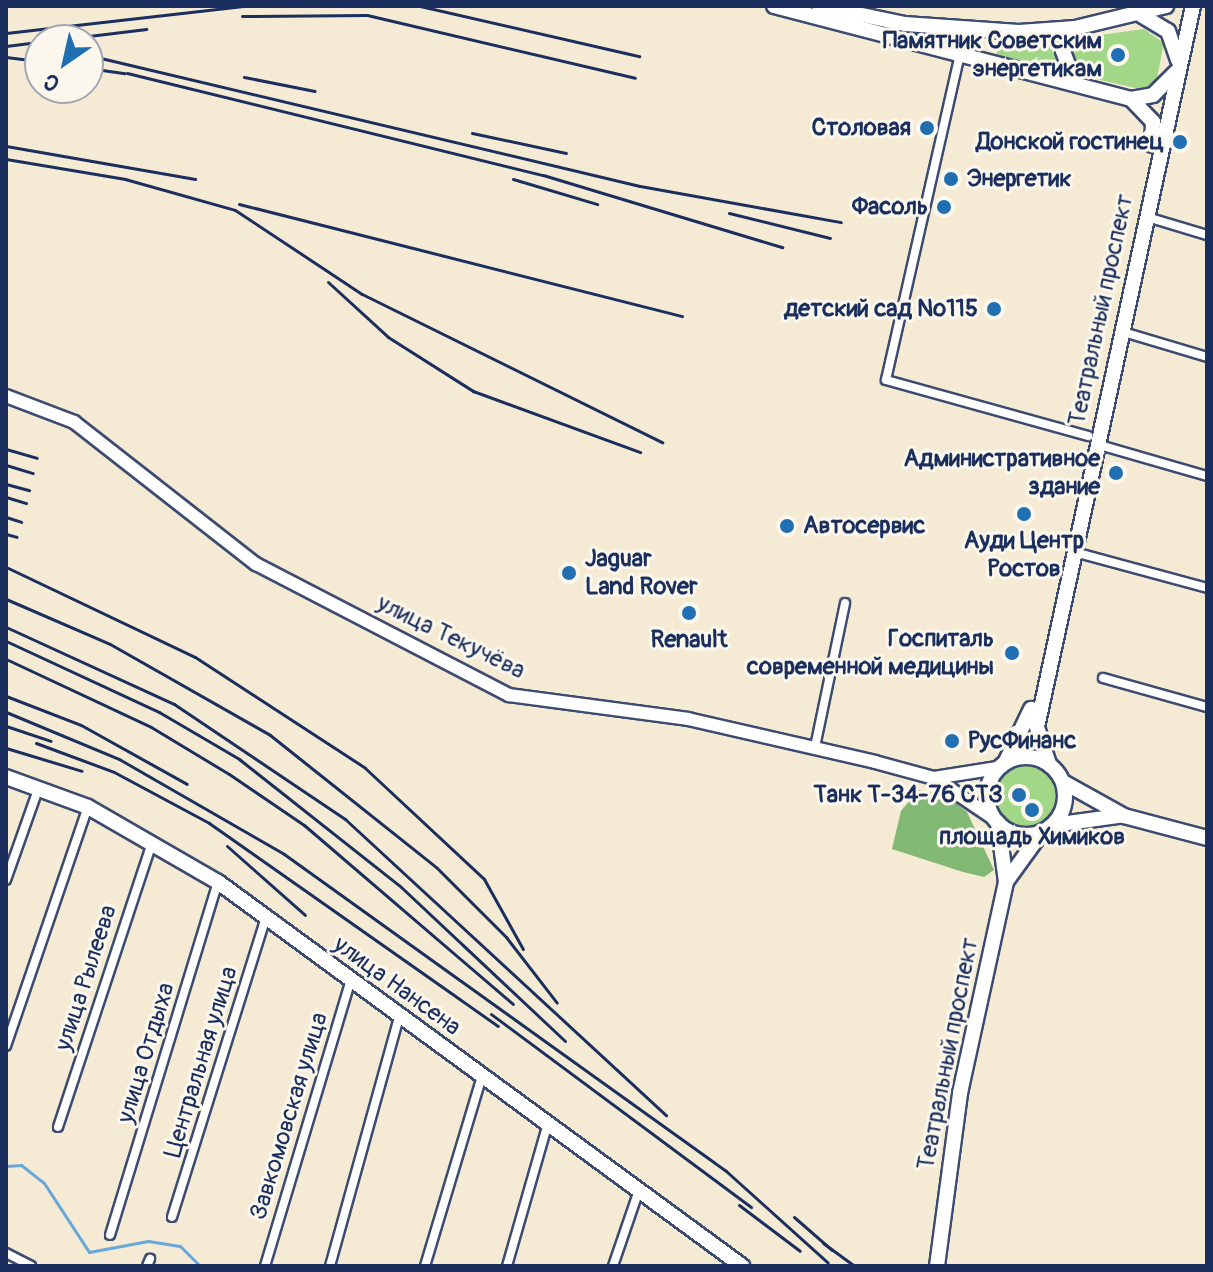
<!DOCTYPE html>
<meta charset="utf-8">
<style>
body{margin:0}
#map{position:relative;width:1213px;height:1272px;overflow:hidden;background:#f5ead4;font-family:Pangolin,sans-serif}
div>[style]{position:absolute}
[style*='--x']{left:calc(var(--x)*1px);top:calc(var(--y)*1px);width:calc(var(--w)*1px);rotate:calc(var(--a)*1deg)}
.green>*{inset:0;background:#a2d788}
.round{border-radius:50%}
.forest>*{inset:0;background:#81b874}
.stream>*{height:3px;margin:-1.5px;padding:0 1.5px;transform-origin:1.5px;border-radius:1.5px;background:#67a7da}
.roads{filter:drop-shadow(2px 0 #3c4b70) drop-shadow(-2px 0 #3c4b70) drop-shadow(0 2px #3c4b70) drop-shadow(0 -2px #3c4b70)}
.minor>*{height:8px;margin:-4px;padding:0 4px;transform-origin:4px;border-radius:4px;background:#fff}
.secondary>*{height:12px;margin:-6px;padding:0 6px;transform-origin:6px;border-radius:6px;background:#fff}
.primary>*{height:14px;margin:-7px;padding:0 7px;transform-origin:7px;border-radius:7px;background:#fff}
.primary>.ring{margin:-7px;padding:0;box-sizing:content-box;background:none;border:14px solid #fff;border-radius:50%}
.rail>*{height:3px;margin:-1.5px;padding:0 1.5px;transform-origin:1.5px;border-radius:1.5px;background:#1b2f5e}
.dots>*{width:22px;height:22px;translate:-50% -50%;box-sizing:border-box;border:4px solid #fbf7ec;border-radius:50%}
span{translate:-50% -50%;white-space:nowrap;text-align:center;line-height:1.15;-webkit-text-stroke:6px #fbf7ec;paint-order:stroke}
.poi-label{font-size:24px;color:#1b2f5e;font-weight:700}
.right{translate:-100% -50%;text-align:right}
.left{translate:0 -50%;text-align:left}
.street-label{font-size:24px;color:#1b2f5e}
.frame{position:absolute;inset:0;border:8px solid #1b2f5e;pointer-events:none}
.north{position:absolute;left:24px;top:24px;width:80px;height:80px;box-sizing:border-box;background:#fbf7ec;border:2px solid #a1a7b3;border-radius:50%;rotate:214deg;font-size:22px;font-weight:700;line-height:32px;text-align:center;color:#1b2f5e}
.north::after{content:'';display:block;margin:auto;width:28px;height:36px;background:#1f6fb2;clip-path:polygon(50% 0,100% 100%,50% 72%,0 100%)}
</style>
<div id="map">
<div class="green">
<i style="clip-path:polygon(1144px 29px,1164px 43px,1157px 78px,1144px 90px,1074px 74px,1068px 51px,1078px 38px)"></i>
<i style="clip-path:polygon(1057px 41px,1057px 71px,996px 55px,999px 42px)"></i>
<i class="round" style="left:992px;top:764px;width:66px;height:66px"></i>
</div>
<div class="forest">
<i style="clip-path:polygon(919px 790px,947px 796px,967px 812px,994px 870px,984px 877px,963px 872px,892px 849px,901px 811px)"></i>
</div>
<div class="stream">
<i style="--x:6;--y:1166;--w:15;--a:-4"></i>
<i style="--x:21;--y:1165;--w:29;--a:38"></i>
<i style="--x:44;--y:1183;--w:82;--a:56.9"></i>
<i style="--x:89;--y:1252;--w:60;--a:-10.6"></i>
<i style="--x:148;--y:1241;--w:32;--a:9"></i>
<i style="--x:180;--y:1246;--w:28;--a:45"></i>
</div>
<div class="roads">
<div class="minor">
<i style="--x:960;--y:54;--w:334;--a:102.8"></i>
<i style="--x:886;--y:380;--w:210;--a:15.5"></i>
<i style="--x:1147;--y:217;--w:63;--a:16.7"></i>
<i style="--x:1120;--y:331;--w:91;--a:16.6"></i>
<i style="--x:1096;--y:444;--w:116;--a:16.1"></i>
<i style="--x:1074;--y:552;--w:138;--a:15.1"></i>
<i style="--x:1103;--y:678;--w:108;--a:15.6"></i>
<i style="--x:815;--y:747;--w:147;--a:-78.2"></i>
<i style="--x:6;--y:880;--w:99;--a:-70.5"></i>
<i style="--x:6;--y:1046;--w:253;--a:-71.1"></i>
<i style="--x:58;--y:1127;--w:299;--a:-71.7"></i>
<i style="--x:172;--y:1217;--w:314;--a:-72.6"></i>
<i style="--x:110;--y:1235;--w:369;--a:-73"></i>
<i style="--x:6;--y:1253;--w:28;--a:27"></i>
<i style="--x:147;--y:1266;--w:8;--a:-67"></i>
<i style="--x:265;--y:1266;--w:300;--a:-73.3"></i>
<i style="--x:330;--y:1266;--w:262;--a:-74.5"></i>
<i style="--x:425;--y:1266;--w:198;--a:-73.3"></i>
<i style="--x:507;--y:1266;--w:149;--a:-74"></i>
<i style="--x:613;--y:1266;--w:80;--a:-71.1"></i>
</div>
<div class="secondary">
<i style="--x:6;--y:396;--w:73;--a:20.9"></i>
<i style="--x:74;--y:422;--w:231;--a:38"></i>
<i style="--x:256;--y:564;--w:285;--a:27.4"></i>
<i style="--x:509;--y:695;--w:181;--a:7.6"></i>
<i style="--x:688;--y:719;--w:192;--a:12.9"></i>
<i style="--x:875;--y:762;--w:61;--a:15.2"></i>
<i style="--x:934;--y:778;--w:71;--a:34.1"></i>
<i style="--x:934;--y:778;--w:64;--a:-9"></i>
</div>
<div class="primary">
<i style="--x:774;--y:6;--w:369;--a:14.6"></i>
<i style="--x:1131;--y:99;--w:22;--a:-10"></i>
<i style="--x:1153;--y:95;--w:33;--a:-45"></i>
<i style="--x:819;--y:6;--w:88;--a:11.8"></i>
<i style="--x:905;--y:24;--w:114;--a:4"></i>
<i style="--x:1019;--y:32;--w:56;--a:-4.1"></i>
<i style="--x:1075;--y:28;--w:94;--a:-13.6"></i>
<i style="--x:1141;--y:15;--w:31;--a:31"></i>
<i style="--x:1168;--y:31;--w:31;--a:71"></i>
<i style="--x:1075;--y:84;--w:35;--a:-110"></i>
<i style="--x:1063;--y:51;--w:26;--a:-62"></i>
<i style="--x:1131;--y:99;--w:32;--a:46"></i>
<i style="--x:1153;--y:122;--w:23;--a:92"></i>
<i class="ring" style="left:987px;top:757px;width:64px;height:64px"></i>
<i style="--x:1006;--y:761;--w:58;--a:-64.3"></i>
<i style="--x:1049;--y:764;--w:39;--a:-108"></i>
<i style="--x:1037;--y:727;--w:738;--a:-77.79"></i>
<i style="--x:6;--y:777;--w:87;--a:20.1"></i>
<i style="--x:88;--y:807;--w:150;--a:30"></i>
<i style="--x:218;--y:882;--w:650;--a:36.23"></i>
<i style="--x:1065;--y:783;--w:68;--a:29.2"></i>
<i style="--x:1124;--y:816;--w:86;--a:14.8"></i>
<i style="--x:1053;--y:825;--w:67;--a:-7.8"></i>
<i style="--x:1008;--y:879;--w:58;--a:-54.1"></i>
<i style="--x:937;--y:1266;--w:175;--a:-82.4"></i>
<i style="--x:960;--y:1093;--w:216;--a:-77.7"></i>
<i style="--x:1006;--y:882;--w:60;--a:-97.7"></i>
</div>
</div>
<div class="rail">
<i style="--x:420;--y:6;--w:225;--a:12.9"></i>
<i style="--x:242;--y:16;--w:125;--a:-0.5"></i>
<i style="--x:367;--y:15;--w:275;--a:13.2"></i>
<i style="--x:6;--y:33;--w:239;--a:-6.5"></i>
<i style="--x:56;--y:40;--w:91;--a:-7"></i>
<i style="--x:6;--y:46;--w:34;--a:-7"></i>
<i style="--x:88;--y:55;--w:567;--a:13.35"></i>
<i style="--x:640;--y:186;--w:204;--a:10.2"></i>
<i style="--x:6;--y:57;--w:34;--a:7"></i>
<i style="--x:88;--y:68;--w:37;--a:8"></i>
<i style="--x:127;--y:73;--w:428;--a:13.8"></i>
<i style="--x:543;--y:175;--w:250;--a:16.8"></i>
<i style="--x:244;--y:77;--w:72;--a:11.2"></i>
<i style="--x:472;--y:133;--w:96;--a:12"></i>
<i style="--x:6;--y:146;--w:192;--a:9.9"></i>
<i style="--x:6;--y:159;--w:121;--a:9.5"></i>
<i style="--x:125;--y:179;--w:114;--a:15.7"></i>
<i style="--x:235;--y:210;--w:152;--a:33.5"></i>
<i style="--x:362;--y:294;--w:335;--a:26.3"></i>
<i style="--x:513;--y:179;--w:88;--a:16.6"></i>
<i style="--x:239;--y:204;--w:457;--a:14.2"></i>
<i style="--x:729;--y:213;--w:104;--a:13.9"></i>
<i style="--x:328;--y:282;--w:81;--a:42.5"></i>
<i style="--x:388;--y:337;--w:101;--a:32.4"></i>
<i style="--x:473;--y:391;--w:178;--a:20.1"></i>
<i style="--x:6;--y:449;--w:32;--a:16"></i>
<i style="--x:6;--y:465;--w:28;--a:17"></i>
<i style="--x:6;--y:484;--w:24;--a:15"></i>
<i style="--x:6;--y:497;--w:21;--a:17"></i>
<i style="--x:6;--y:517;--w:16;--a:18"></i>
<i style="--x:6;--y:534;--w:11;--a:15"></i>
<i style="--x:6;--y:567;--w:209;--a:25.5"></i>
<i style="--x:195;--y:657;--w:203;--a:33.1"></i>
<i style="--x:365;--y:768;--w:163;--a:43"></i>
<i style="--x:484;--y:879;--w:80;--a:60.9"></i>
<i style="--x:6;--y:599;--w:113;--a:23.4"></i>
<i style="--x:110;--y:644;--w:184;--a:29.6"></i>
<i style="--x:270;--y:735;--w:213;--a:38.5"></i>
<i style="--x:437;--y:868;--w:98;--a:45"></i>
<i style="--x:506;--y:937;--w:83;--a:52.3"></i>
<i style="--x:6;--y:627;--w:185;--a:24.6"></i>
<i style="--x:174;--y:704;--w:206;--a:33.9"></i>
<i style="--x:345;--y:819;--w:437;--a:42.7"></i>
<i style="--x:6;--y:641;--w:169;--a:24.9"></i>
<i style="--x:159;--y:712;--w:93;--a:30.4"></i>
<i style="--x:239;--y:759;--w:206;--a:38.3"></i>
<i style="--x:401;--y:887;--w:225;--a:43.2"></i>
<i style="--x:6;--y:659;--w:160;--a:25.1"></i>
<i style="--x:151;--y:727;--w:91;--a:31.1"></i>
<i style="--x:229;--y:774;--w:91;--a:34.2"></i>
<i style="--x:304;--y:825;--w:275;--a:40.6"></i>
<i style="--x:6;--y:696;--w:80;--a:21.1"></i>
<i style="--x:81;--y:725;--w:121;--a:29.1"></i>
<i style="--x:6;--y:712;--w:122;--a:22.6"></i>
<i style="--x:119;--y:759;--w:190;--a:29.9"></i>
<i style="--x:284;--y:854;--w:544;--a:35.65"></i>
<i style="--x:726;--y:1171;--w:137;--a:42"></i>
<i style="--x:6;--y:726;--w:47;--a:18.4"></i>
<i style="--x:36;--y:743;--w:83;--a:20.4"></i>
<i style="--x:114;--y:772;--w:108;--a:28.2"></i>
<i style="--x:209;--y:823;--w:353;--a:35.1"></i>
<i style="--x:6;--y:748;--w:79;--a:16.8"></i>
<i style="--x:227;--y:846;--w:104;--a:41.5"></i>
<i style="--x:491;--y:1014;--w:324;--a:36.6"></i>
<i style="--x:739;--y:1205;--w:76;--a:37"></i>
<i style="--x:794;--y:1217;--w:50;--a:41"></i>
<i style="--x:823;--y:1243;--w:39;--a:36"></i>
</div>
<div class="dots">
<i style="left:1118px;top:55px;background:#1f6fb2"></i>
<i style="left:927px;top:128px;background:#1f6fb2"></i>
<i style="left:1180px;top:142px;background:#1f6fb2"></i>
<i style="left:951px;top:179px;background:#1f6fb2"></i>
<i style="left:944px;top:207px;background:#1f6fb2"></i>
<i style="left:994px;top:309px;background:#1f6fb2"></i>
<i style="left:1116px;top:473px;background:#1f6fb2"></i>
<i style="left:1024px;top:514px;background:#1f6fb2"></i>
<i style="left:787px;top:526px;background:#1f6fb2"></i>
<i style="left:569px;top:573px;background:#1f6fb2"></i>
<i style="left:689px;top:613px;background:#1f6fb2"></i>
<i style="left:1012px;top:653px;background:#1f6fb2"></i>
<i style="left:952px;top:741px;background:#1f6fb2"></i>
<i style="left:1019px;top:795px;background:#1f6fb2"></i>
<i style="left:1032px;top:810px;background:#1f6fb2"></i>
</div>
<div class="poi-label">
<span class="right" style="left:1102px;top:55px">Памятник Советским<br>энергетикам</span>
<span class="right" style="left:911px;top:128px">Столовая</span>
<span class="right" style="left:1164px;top:142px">Донской гостинец</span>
<span class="left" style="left:967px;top:179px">Энергетик</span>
<span class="right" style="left:928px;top:207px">Фасоль</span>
<span class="right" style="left:978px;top:309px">детский сад №115</span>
<span class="right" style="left:1100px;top:473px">Административное<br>здание</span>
<span class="left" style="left:803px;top:526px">Автосервис</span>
<span style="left:1024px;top:555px">Ауди Центр<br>Ростов</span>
<span class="left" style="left:585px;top:573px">Jaguar<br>Land Rover</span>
<span class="right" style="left:994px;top:653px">Госпиталь<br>современной медицины</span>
<span style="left:689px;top:640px">Renault</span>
<span class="left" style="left:968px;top:741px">РусФинанс</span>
<span class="right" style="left:1003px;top:795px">Танк Т-34-76 СТЗ</span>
<span style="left:1032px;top:837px">площадь Химиков</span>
</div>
<div class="street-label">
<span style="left:1101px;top:310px;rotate:-78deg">Театральный проспект</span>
<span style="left:451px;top:637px;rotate:26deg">улица Текучёва</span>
<span style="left:86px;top:978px;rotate:-72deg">улица Рылеева</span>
<span style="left:397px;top:986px;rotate:36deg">улица Нансена</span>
<span style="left:146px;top:1053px;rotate:-73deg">улица Отдыха</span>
<span style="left:948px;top:1054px;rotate:-79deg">Театральный проспект</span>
<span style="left:201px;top:1062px;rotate:-73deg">Центральная улица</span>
<span style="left:289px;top:1116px;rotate:-73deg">Завкомовская улица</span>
</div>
<div class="frame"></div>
<div class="north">С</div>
</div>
